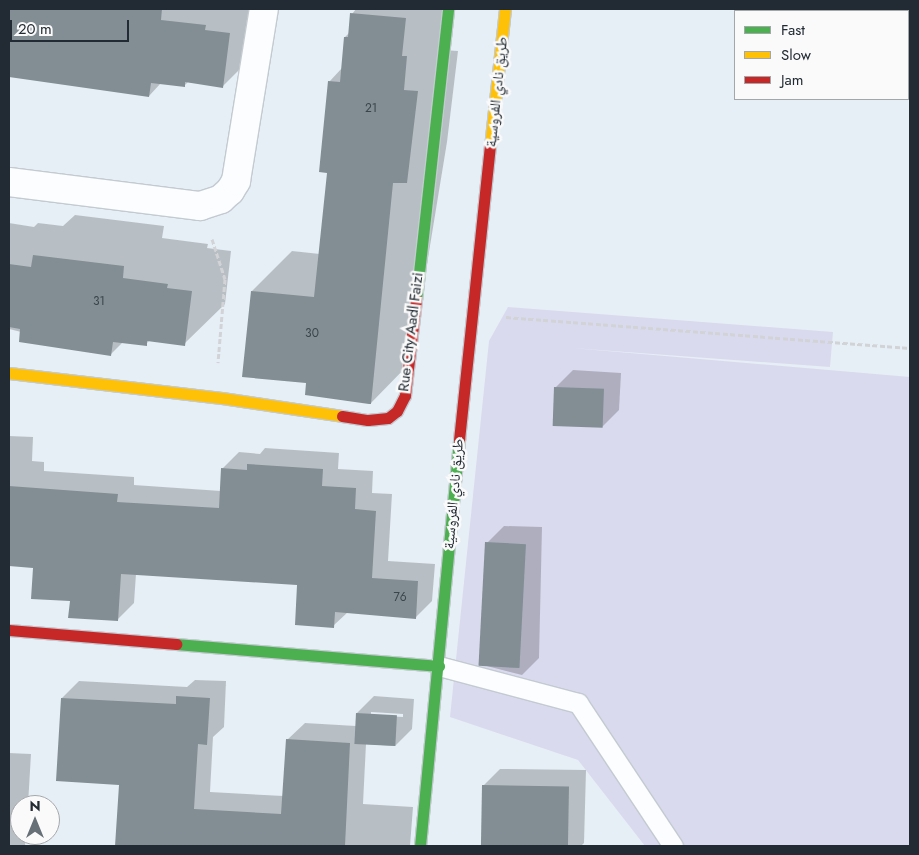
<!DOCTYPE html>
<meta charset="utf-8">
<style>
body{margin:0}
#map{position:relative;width:919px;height:855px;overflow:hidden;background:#e7eff6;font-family:Jost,"Noto Naskh Arabic",sans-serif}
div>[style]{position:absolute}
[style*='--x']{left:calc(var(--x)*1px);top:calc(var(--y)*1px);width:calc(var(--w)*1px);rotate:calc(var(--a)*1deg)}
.green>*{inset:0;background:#dadaee}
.shadow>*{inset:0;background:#0003}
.building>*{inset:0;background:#828e94;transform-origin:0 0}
.path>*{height:3px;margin-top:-1.5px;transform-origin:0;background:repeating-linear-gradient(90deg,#d1d3d6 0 5px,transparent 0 7.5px)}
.roads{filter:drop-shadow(1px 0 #c3cad1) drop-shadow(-1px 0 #c3cad1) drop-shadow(0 1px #c3cad1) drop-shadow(0 -1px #c3cad1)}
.lane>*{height:19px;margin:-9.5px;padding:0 9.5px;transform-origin:9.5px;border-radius:9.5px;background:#fbfdfe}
.street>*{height:28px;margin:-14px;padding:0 14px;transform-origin:14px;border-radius:14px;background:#fbfdfe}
.fast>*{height:11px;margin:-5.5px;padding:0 5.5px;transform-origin:5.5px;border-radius:5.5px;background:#4caf50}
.slow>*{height:11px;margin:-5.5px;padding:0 5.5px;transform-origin:5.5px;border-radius:5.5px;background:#ffc107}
.jam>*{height:11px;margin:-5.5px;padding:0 5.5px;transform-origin:5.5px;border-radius:5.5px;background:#c62828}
span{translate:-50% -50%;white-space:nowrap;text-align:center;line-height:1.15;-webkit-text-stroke:5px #fafafa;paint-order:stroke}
.number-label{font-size:12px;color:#3a444b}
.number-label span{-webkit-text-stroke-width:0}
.street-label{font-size:15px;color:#222b33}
.frame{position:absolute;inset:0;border:10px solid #222b33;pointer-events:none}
.legend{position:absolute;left:734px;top:10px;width:175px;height:90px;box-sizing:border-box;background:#fafafa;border:1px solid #a4a7aa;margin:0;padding:6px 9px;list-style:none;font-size:15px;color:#222b33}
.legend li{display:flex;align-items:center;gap:10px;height:25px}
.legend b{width:25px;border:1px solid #a4a7aa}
.north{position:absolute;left:10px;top:795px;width:50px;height:50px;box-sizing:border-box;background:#fafafa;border:1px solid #a4a7aa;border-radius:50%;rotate:0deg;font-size:14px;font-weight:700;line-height:20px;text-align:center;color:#222b33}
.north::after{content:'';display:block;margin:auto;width:18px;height:22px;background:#677077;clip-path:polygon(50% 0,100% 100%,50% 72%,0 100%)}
.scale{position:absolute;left:10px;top:20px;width:119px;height:22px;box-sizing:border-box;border:2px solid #222b33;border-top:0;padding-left:6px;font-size:15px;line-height:18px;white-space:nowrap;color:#222b33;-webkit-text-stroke:4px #fafafa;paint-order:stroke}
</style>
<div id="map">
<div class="green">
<i style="clip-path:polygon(508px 307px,833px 332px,830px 367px,572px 348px,910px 377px,910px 846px,645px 846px,578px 760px,450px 717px,489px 341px)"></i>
</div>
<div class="shadow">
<i style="clip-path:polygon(9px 9px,268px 9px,263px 46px,223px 86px,188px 82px,184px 86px,161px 83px,149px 96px,28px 63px,9px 60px)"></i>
<i style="clip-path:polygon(356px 9px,442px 9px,443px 50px,458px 51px,447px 142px,411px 362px,371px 403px,308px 382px,252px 291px,292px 251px,320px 254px,328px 172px,329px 82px,342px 68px,345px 37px,350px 32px,352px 14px)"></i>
<i style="clip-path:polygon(75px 215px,164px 226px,162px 238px,208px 244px,207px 248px,231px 251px,225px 304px,184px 344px,150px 340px,146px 344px,123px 342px,111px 354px,9px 329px,9px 223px,34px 227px,38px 223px,63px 226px)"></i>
<i style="clip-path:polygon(573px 370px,621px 373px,619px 410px,602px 427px,556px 387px)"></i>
<i style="clip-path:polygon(9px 436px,33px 437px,32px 461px,44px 462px,44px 471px,134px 477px,134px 485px,221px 491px,222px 469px,239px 452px,260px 454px,265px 448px,339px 453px,338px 469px,373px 471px,372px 493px,392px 494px,388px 561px,435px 564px,432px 601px,415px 618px,348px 612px,333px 626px,299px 583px,136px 574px,134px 603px,117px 620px,34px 566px,9px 565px)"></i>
<i style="clip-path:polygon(504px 526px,542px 527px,539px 658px,522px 675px,483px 665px,487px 543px)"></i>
<i style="clip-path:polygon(evenodd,195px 680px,226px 681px,224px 727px,213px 737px,210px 792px,284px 796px,287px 740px,305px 723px,356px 726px,357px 713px,374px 696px,414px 699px,412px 729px,395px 746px,366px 744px,363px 804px,413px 807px,410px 846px,116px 846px,120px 784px,57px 780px,62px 698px,79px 681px,187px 687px,195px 680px,371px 712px,403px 714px,403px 717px,371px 715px,371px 712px)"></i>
<i style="clip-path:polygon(9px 753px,31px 754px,28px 805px,20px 805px,20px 835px,26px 835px,25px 846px,9px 846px)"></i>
<i style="clip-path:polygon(500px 769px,586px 770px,584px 843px,581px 846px,482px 846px,483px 786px)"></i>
</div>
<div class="building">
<i style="clip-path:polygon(9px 9px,162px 9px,161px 20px,206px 25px,205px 30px,230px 33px,223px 88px,185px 82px,185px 87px,151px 83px,149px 97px,9px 77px)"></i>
<i style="clip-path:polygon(350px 13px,406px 18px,402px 56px,407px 56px,404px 90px,418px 91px,407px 183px,393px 183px,371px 404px,369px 404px,305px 395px,306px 383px,242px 377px,251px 291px,314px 297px,327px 173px,319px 172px,328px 81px,340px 82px,344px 37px,348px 37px)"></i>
<i style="clip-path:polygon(33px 255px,124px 266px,123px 278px,168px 284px,167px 288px,192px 291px,185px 346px,147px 341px,147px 346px,113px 342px,111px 356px,19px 342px,20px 329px,9px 327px,9px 264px,31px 267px)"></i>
<i style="left:554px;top:387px;width:50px;height:39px;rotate:2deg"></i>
<i style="clip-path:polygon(247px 464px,323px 469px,322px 486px,356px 488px,355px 509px,376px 511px,372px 578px,418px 581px,416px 619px,335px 612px,334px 628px,295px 625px,297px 585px,121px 574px,118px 621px,68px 618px,70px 601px,31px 599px,33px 568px,9px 566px,9px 486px,118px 494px,117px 502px,219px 508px,221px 468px,247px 470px)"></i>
<i style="left:485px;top:542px;width:41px;height:124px;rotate:3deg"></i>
<i style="clip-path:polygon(176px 696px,210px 698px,207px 745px,198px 744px,194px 809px,281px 814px,286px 739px,350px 743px,345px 846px,115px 846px,119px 785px,56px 781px,61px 698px,176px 704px)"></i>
<i style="left:356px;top:713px;width:41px;height:31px;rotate:3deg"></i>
<i style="left:482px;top:785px;width:87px;height:61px;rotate:1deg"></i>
</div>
<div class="path">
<i style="--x:212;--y:239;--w:42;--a:72"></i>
<i style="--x:225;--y:279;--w:84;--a:94.8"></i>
<i style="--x:506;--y:317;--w:405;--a:4.4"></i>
</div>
<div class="roads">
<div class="lane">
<i style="--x:439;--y:666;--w:144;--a:14.9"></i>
<i style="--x:578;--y:703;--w:172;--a:56.4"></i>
</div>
<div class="street">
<i style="--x:9;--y:182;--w:193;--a:7.2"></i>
<i style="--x:200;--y:206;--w:22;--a:-18"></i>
<i style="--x:221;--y:199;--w:12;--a:-42"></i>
<i style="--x:230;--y:191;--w:12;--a:-59"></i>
<i style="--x:236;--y:181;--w:174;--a:-80.8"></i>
</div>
<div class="fast">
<i style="--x:416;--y:300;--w:293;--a:-83.7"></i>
<i style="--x:176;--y:644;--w:264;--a:4.8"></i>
<i style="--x:420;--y:846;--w:408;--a:-84.5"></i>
</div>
<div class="slow">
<i style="--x:490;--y:147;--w:139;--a:-83.8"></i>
<i style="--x:9;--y:373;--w:214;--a:6.7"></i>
<i style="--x:222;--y:398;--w:121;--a:8.5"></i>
</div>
<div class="jam">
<i style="--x:342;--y:416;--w:26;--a:9"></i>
<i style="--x:368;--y:420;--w:20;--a:-6"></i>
<i style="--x:388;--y:418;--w:11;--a:-38"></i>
<i style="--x:397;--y:411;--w:18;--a:-63"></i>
<i style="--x:405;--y:395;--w:96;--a:-83.4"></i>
<i style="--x:459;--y:440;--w:295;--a:-84"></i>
<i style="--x:9;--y:630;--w:168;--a:4.8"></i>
</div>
</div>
<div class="number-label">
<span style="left:371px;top:109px">21</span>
<span style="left:99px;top:302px">31</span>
<span style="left:312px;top:334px">30</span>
<span style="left:400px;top:598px">76</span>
</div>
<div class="street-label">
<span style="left:497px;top:92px;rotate:-84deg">طريق نادي الفروسية</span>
<span style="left:411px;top:332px;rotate:-83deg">Rue City Aadl Faizi</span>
<span style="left:454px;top:494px;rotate:-85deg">طريق نادي الفروسية</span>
</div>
<div class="frame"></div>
<ul class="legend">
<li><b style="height:6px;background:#4caf50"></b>Fast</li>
<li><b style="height:6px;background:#ffc107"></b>Slow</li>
<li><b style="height:6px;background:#c62828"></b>Jam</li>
</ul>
<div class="north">N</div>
<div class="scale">20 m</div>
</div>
